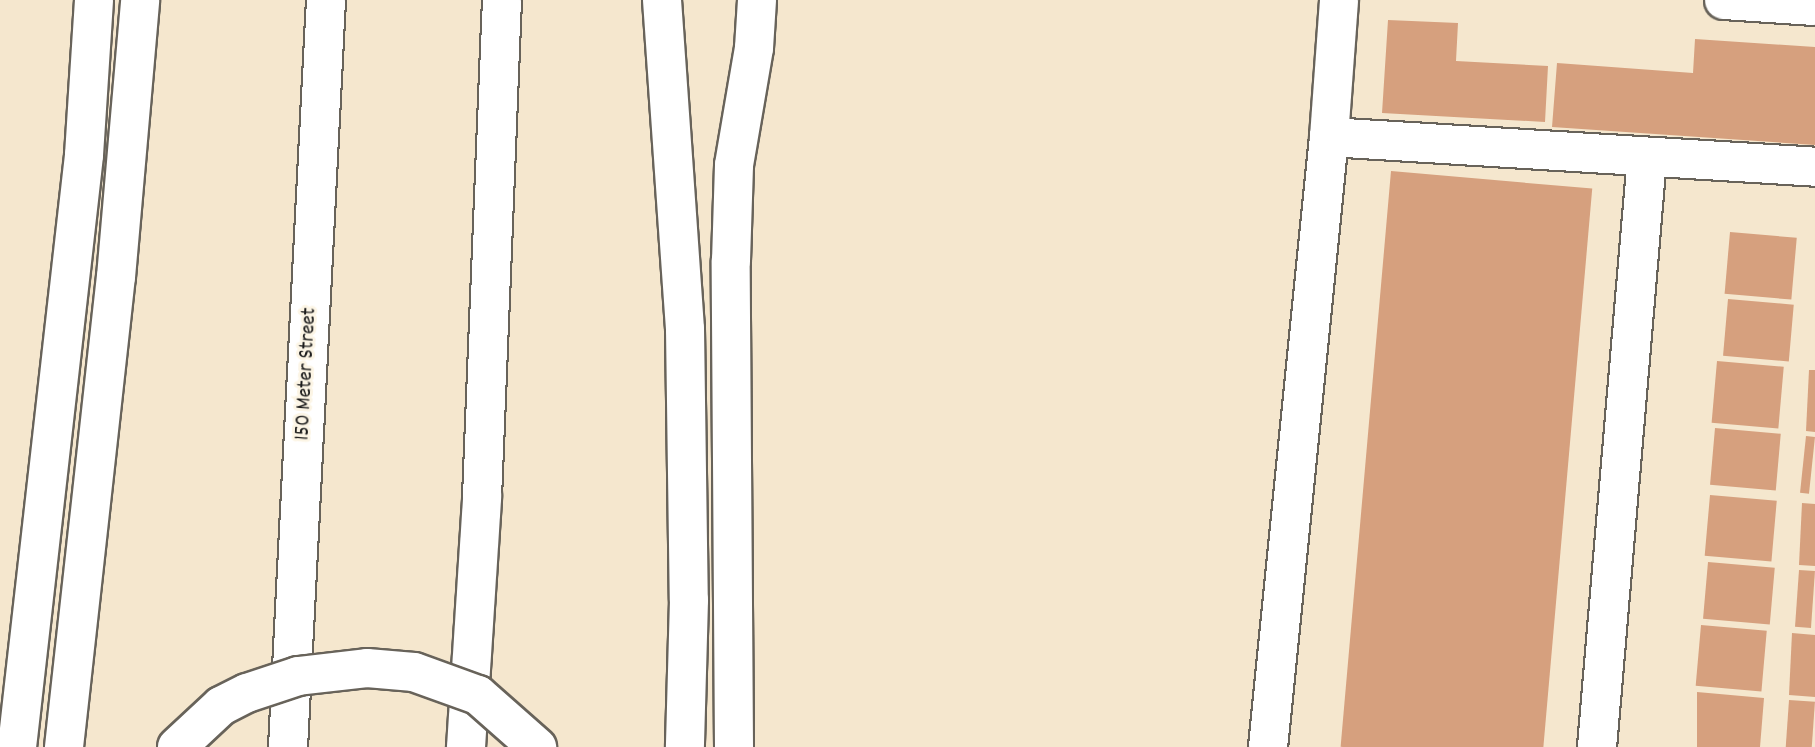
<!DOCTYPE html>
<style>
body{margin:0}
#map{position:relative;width:1815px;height:747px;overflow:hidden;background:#f5e7ce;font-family:Dekko,sans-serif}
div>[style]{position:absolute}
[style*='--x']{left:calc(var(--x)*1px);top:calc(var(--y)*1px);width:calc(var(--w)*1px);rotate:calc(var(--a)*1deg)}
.building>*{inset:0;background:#d6a07e;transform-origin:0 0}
.roads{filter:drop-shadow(2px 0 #68635a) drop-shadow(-2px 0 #68635a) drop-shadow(0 2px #68635a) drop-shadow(0 -2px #68635a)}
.minor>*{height:38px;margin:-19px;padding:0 19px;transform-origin:19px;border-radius:19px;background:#fff}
.highway>*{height:38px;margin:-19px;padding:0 19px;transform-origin:19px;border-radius:19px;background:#fff}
.bridges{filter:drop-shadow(2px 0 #68635a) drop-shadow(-2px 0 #68635a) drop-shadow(0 2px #68635a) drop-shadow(0 -2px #68635a)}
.highway-bridge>*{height:38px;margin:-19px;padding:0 19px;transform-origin:19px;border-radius:19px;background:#fff}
span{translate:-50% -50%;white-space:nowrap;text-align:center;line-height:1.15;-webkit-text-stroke:6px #fcf5e5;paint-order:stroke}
.street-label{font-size:21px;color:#1c1c1c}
</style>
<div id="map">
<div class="building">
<i style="clip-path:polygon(1388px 20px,1458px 23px,1456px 61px,1548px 66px,1545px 122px,1382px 113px)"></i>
<i style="clip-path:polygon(1695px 39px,1815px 47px,1815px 145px,1552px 127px,1557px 63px,1693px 73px)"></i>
<i style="left:1391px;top:171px;width:202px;height:578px;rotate:5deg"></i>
<i style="left:1730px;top:232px;width:67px;height:62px;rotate:5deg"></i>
<i style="left:1728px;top:299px;width:66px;height:57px;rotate:5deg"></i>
<i style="left:1717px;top:361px;width:67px;height:62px;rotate:5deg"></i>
<i style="clip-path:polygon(1809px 370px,1815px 370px,1815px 432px,1806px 431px)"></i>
<i style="left:1715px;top:428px;width:66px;height:57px;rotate:5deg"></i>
<i style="left:1806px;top:436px;width:9px;height:57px;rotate:6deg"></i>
<i style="left:1710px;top:495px;width:67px;height:61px;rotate:5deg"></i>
<i style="clip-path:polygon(1802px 503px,1815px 504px,1815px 566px,1799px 565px)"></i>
<i style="left:1708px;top:562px;width:67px;height:57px;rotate:5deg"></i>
<i style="left:1799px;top:570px;width:16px;height:57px;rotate:4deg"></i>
<i style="left:1701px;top:625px;width:66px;height:61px;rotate:5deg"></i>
<i style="clip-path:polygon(1792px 633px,1815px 635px,1815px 697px,1789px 695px)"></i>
<i style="clip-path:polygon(1697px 692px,1764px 698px,1760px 747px,1697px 747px)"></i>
<i style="left:1789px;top:700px;width:26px;height:47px;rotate:4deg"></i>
</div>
<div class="roads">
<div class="minor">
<i style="--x:662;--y:0;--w:330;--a:86"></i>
<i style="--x:685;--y:329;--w:271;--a:89.2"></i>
<i style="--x:689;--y:600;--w:147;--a:91.6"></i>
<i style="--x:1724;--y:0;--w:91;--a:3.8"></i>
<i style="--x:1329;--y:137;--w:487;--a:3.5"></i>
<i style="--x:17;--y:747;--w:596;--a:-83.54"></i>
<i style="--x:84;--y:155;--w:155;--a:-86.3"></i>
<i style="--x:64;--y:747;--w:473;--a:-83.7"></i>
<i style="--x:116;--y:277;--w:278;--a:-85"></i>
<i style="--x:734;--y:747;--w:486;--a:-90.4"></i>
<i style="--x:731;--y:261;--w:96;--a:-88.2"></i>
<i style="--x:734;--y:165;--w:119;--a:-80.3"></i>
<i style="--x:754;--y:48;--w:48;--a:-86.4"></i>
<i style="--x:1268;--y:747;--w:613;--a:-84.29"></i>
<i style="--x:1329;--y:137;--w:137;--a:-85.8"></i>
<i style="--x:1597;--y:747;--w:591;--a:-85.15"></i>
</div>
<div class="highway">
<i style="--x:288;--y:747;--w:748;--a:-87.09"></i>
<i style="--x:466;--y:747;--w:251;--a:-86.3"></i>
<i style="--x:482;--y:497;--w:497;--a:-87.7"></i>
</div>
</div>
<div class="bridges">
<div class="highway-bridge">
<i style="--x:177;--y:747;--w:60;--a:-43"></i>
<i style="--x:221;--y:706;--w:29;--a:-27"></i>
<i style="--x:247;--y:693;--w:54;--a:-18.4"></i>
<i style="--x:298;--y:676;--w:69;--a:-6.6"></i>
<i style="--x:367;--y:668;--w:47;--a:4.9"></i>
<i style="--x:414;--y:672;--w:68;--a:19.8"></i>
<i style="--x:478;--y:695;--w:79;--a:41.4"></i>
</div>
</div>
<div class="street-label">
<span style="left:307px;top:374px;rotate:-87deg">150 Meter Street</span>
</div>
</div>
